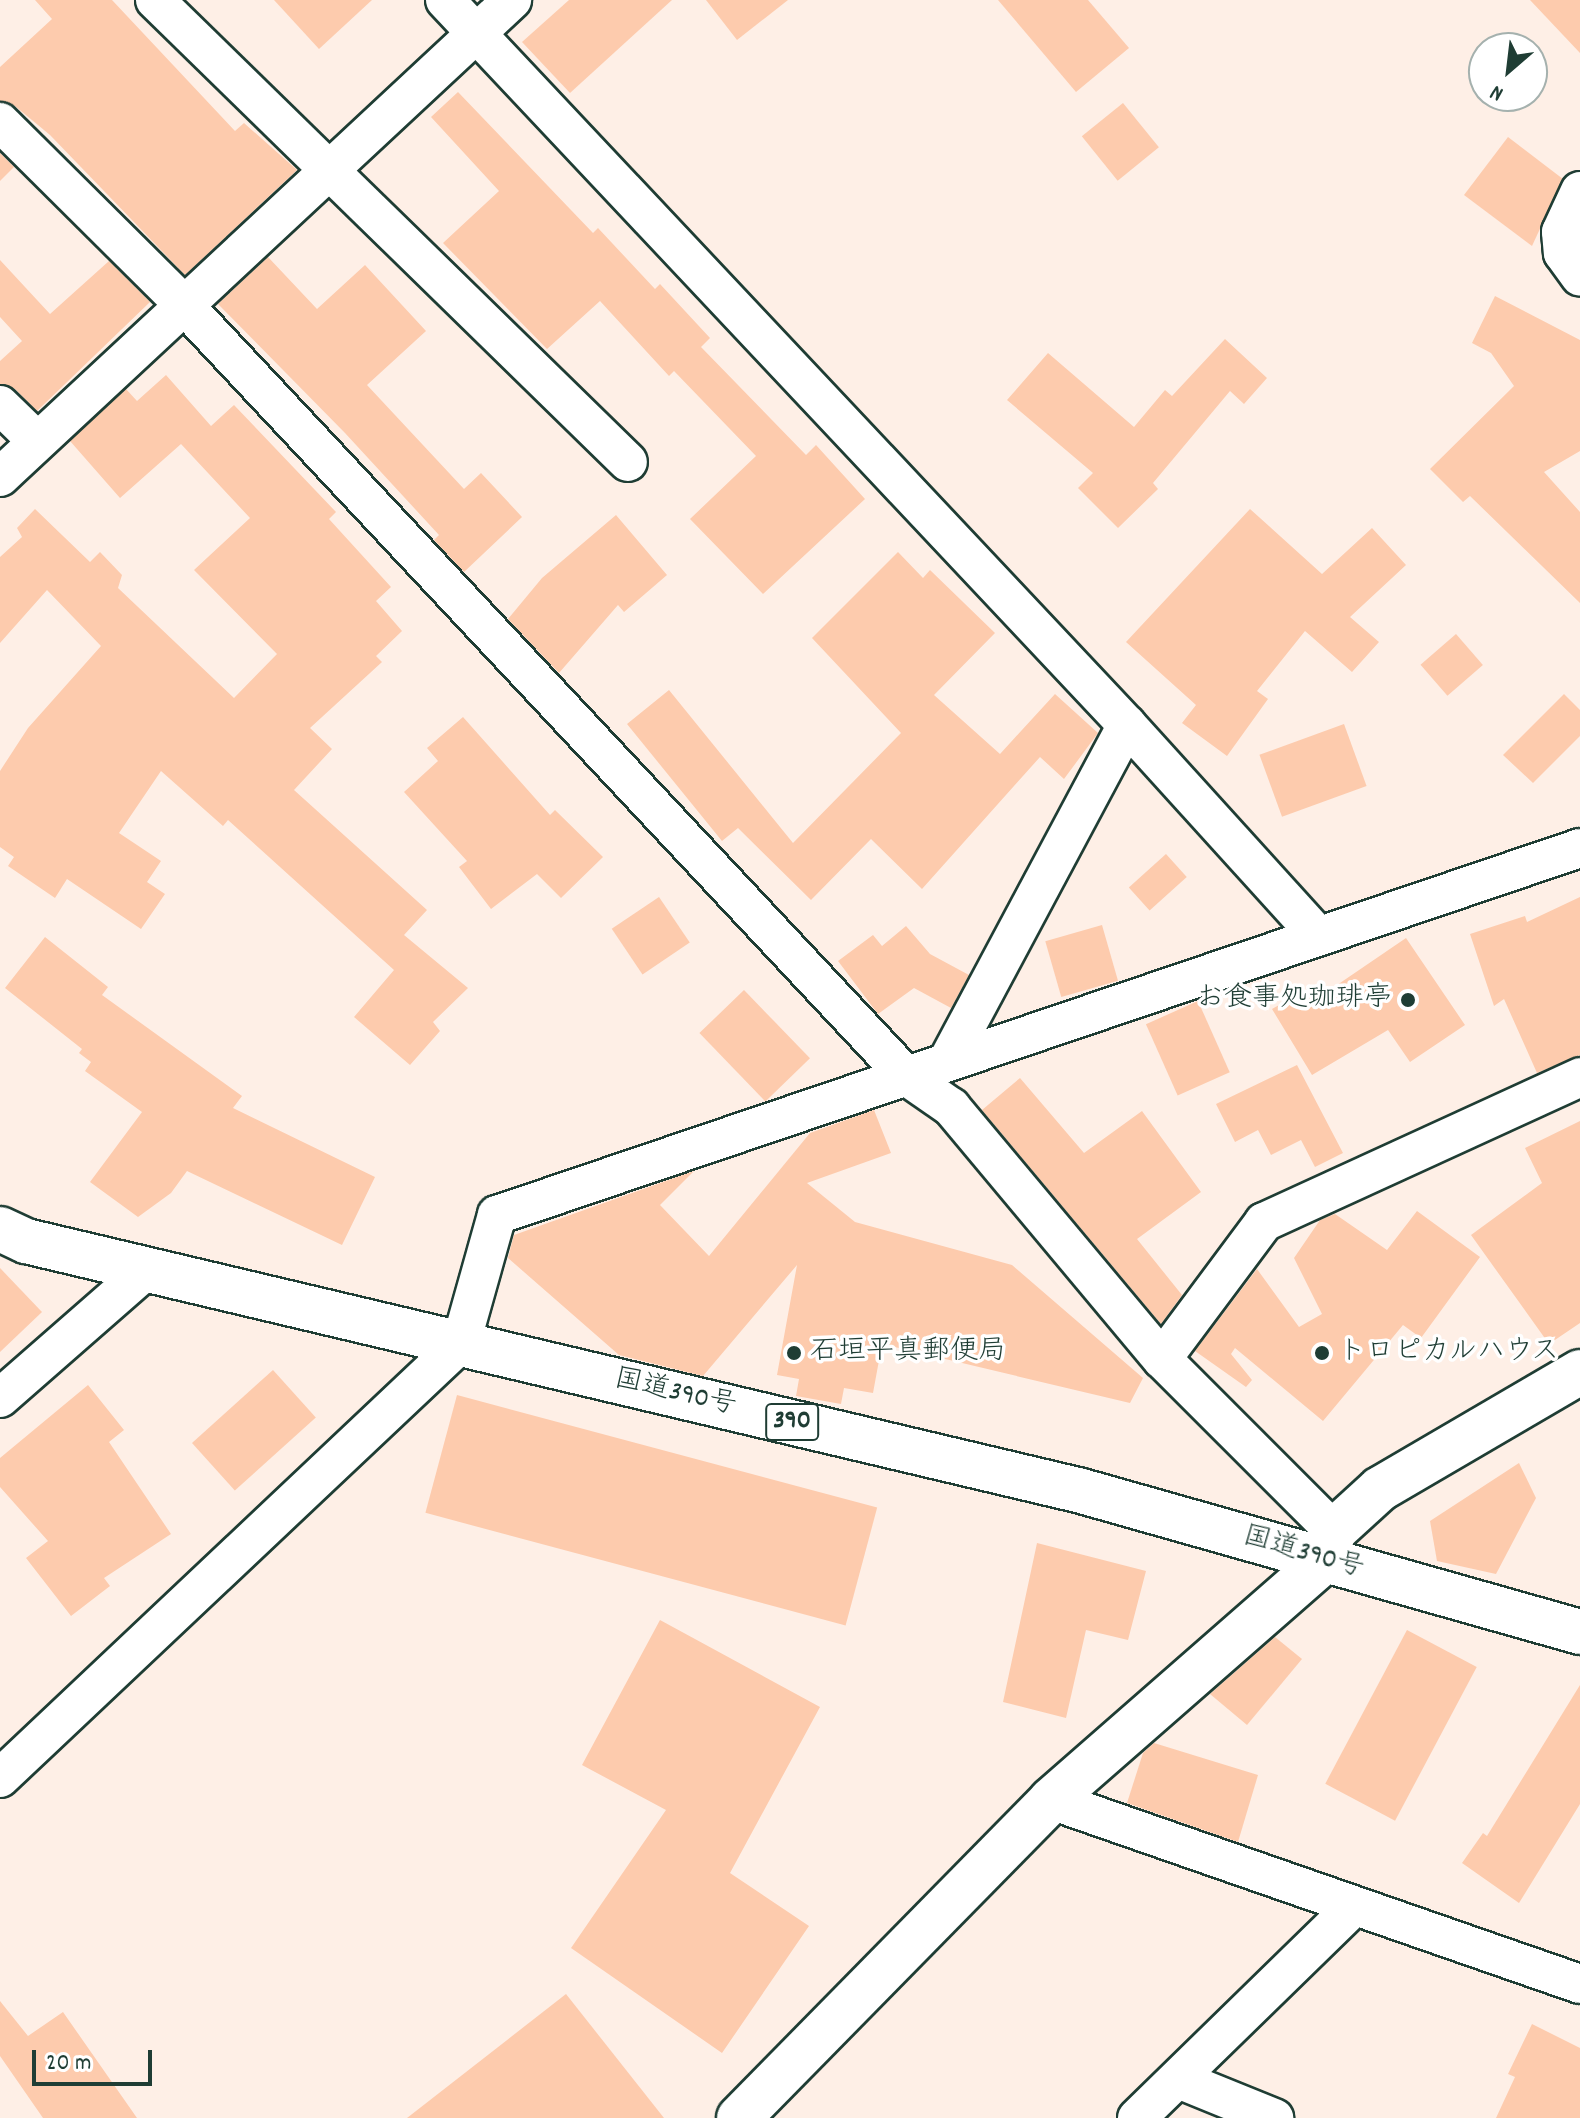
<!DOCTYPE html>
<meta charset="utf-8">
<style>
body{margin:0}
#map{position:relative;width:1580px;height:2118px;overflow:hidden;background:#feefe6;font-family:Dekko,"Klee One",sans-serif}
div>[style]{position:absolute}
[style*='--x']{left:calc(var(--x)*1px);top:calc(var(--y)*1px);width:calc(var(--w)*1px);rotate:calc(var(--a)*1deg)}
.building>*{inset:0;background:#fdcbad;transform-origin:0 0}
.roads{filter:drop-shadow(2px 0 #1f3d34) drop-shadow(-2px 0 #1f3d34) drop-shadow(0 2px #1f3d34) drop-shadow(0 -2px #1f3d34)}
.minor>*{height:38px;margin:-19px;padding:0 19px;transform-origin:19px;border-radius:19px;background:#fff}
.tertiary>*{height:44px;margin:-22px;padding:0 22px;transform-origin:22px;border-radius:22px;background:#fff}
.trunk>*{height:44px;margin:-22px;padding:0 22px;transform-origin:22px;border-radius:22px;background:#fff}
.dots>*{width:22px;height:22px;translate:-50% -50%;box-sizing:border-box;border:4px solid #fff;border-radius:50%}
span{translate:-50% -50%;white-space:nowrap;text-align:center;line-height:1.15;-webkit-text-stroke:7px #fff;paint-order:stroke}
.shield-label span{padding:2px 6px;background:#fff;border:2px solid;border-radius:6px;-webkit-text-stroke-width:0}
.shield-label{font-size:26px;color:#1f3d34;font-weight:700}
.poi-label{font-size:28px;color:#1f3d34}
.right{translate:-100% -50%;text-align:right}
.left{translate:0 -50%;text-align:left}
.street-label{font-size:28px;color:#1f3d34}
.north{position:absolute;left:1468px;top:32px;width:80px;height:80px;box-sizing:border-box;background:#fff;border:2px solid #a5b1ae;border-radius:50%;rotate:208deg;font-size:22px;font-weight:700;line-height:32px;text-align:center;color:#1f3d34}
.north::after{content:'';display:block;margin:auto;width:28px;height:36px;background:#1f3d34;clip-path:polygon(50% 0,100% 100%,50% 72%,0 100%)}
.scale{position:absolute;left:32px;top:2050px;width:120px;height:36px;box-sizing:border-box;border:4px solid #1f3d34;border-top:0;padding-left:10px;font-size:24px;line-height:28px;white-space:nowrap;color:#1f3d34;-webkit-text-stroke:6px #fff;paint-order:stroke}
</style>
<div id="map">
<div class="building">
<i style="clip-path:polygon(35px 0,112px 0,235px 131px,244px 123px,297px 170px,185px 275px,50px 135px,15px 106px,0 101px,0 67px,52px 19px)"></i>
<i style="clip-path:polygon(274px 0,372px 0,319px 49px)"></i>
<i style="clip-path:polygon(569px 0,672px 0,570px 93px,522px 42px)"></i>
<i style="clip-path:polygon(706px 0,788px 0,737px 40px)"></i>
<i style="clip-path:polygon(998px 0,1088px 0,1129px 48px,1076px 92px)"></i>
<i style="clip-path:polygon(1530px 0,1580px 0,1580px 53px)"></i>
<i style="clip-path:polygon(458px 92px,593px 233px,598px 228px,655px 289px,660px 284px,710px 338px,701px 347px,806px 455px,816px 445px,865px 499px,763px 594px,690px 519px,756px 456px,674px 371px,669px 376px,600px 301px,547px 349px,443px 243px,499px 191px,431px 117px)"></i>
<i style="left:1123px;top:103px;width:57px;height:53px;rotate:51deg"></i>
<i style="clip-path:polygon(1508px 137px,1563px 179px,1532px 246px,1464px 195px)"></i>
<i style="clip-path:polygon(0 153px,14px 167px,0 181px)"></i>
<i style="clip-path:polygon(268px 257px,317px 309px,365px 265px,426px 331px,367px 385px,464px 489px,481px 473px,522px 517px,464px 572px,434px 540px,439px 535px,345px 433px,218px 304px)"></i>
<i style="clip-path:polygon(0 260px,50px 314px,109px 261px,150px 302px,37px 411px,15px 389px,0 384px,0 361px,22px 341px,0 317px)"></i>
<i style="clip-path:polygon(1495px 296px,1580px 340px,1580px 451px,1544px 472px,1580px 512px,1580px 603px,1470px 496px,1463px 502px,1430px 469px,1514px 386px,1491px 353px,1472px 343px)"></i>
<i style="clip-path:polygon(1225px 339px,1267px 378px,1244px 404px,1230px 391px,1153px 483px,1158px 489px,1118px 528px,1078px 488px,1093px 473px,1007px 400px,1048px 353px,1134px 427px,1165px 390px,1172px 396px)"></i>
<i style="clip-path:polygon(166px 375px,211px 426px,234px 405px,336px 512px,329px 519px,391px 587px,376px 601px,402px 631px,376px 656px,382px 662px,310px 728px,332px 749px,294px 790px,427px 910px,404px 935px,468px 988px,433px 1022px,440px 1031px,410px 1065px,354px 1017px,394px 970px,228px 820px,223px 826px,161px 771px,119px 833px,161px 861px,147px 882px,165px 894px,141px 929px,67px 879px,55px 898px,8px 866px,14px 857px,0 847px,0 771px,28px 728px,101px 646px,47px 590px,0 643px,0 557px,22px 537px,17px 528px,35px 509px,90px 562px,100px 552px,122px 575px,118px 588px,234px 698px,277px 654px,194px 570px,250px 518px,181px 444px,120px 498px,70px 441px,126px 389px,137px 401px)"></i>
<i style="clip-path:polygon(1250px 509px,1322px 574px,1372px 528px,1406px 565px,1350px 617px,1379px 642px,1352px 672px,1305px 631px,1257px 691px,1268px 699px,1227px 756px,1182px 723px,1196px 705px,1126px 642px)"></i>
<i style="clip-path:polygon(616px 515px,667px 575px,624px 612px,618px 605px,559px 673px,508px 619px,542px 578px)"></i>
<i style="clip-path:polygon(898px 552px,923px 578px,930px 570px,995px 633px,934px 695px,1000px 754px,1055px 694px,1098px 733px,1064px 779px,1040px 757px,922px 889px,871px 839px,811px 900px,738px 828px,722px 841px,627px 724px,669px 690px,793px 843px,901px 733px,812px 638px)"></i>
<i style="left:1456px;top:634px;width:41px;height:47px;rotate:49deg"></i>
<i style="clip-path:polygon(1564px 694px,1580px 710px,1580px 736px,1533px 783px,1503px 755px)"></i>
<i style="clip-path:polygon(463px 717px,550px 815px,555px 810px,603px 857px,561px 898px,537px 874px,491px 909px,459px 867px,467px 861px,404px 792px,438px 761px,427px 748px)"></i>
<i style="left:1344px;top:724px;width:66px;height:90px;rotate:70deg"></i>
<i style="left:1166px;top:854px;width:31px;height:50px;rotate:48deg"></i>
<i style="left:659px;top:897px;width:55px;height:57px;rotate:56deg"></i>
<i style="clip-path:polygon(1580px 897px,1580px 1055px,1537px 1073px,1504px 999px,1494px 1006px,1470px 934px,1525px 916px,1527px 922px)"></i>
<i style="left:1102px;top:925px;width:58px;height:59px;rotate:74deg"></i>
<i style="clip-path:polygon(906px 926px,930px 954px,969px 975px,951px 1008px,914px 988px,878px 1014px,838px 961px,873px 935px,882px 946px)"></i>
<i style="clip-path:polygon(45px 937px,108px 987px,102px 995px,242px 1096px,233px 1108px,375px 1177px,342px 1245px,187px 1171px,171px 1193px,138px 1217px,90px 1182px,142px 1112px,85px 1071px,91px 1062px,79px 1053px,82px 1049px,5px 988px)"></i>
<i style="clip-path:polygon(1406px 938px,1465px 1025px,1410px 1062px,1388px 1030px,1312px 1075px,1272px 1009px,1311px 987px,1318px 998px)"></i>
<i style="left:744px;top:990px;width:95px;height:62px;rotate:46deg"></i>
<i style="left:1198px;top:1001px;width:78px;height:57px;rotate:66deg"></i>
<i style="clip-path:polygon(1297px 1065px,1343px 1153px,1315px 1167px,1301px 1140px,1271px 1155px,1258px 1130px,1235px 1142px,1216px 1104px)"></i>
<i style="clip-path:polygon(1020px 1078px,1084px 1153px,1142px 1111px,1201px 1192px,1137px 1239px,1182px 1295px,1161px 1324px,982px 1110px)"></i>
<i style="clip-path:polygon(874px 1110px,891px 1153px,807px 1183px,855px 1222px,1012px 1265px,1143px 1378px,1130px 1403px,882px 1344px,873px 1393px,844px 1388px,841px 1404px,796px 1396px,799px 1379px,777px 1375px,797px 1265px,703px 1376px,619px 1355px,508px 1258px,514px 1235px,694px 1171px,660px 1205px,709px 1256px,810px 1133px)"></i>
<i style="clip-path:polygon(1580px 1121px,1580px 1323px,1549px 1344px,1471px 1235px,1542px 1183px,1525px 1148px)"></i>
<i style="clip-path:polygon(1417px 1211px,1480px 1257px,1421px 1338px,1403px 1325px,1323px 1421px,1235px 1348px,1231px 1354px,1252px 1380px,1246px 1387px,1195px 1351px,1257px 1269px,1299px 1327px,1322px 1314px,1294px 1258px,1320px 1220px,1335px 1214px,1387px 1250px)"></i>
<i style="clip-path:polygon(0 1268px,42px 1312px,0 1352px)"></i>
<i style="left:273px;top:1370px;width:64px;height:109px;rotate:48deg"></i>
<i style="clip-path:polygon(88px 1385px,124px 1430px,109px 1442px,171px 1534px,104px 1578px,110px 1586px,71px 1616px,26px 1558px,48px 1541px,0 1487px,0 1458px)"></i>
<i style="left:457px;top:1395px;width:435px;height:122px;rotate:15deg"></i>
<i style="clip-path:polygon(1519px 1463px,1536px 1498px,1496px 1574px,1437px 1561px,1430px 1521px)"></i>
<i style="clip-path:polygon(1037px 1543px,1146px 1571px,1128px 1640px,1086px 1630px,1066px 1718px,1003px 1702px)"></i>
<i style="clip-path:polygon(660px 1620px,820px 1707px,730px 1873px,809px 1926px,722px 2053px,571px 1948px,666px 1810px,582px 1765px)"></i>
<i style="left:1407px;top:1630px;width:79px;height:174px;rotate:28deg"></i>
<i style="clip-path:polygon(1275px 1637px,1302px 1659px,1247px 1725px,1210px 1694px)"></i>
<i style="clip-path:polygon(1580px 1685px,1580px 1804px,1519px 1903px,1462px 1863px,1483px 1833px,1487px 1836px)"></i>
<i style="clip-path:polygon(1154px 1743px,1258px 1775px,1238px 1842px,1127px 1803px,1143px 1753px)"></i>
<i style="clip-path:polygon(566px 1994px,664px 2118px,407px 2118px)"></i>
<i style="clip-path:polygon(0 2001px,28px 2036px,63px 2012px,137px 2118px,43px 2118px,0 2056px)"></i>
<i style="clip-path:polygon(1532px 2024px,1580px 2048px,1580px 2118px,1496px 2118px,1515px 2077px,1508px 2074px)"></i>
</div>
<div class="roads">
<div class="minor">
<i style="--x:155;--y:0;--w:661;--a:44.33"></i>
<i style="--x:445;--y:0;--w:995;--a:46.75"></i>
<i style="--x:1127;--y:725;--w:285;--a:47.8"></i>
<i style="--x:0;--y:122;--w:257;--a:44.8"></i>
<i style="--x:182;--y:303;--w:1059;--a:46.87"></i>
<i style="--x:906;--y:1076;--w:55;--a:34.6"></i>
<i style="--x:951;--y:1107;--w:329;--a:50.1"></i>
<i style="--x:1162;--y:1359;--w:243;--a:45"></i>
<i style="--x:1580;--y:191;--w:45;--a:114.9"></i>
<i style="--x:1561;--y:232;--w:21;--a:85"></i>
<i style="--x:1563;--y:253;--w:29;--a:54"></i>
<i style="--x:0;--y:405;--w:50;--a:44.2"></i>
<i style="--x:0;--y:477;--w:700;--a:-42.97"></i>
<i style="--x:947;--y:1062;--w:382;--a:-61.9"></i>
<i style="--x:1162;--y:1359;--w:171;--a:-53.3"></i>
<i style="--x:1264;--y:1222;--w:348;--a:-24.6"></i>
<i style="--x:0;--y:1398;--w:194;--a:-41.2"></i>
<i style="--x:0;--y:1778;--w:634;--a:-43.34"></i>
<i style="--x:461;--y:1343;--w:133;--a:-74.3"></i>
<i style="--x:497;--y:1215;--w:1143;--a:-18.72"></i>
<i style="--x:1051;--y:1800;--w:560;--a:19.18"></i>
<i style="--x:1178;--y:2079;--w:104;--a:22.1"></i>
<i style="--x:1137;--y:2118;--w:303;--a:-44.3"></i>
</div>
<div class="tertiary">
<i style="--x:739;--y:2118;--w:445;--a:-45.5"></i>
<i style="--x:1051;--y:1800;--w:364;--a:-41.2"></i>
<i style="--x:1325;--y:1560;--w:30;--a:-73"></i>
<i style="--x:1334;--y:1531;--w:62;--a:-42.4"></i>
<i style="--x:1380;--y:1489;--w:232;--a:-30.3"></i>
</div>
<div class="trunk">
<i style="--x:0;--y:1229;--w:29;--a:25"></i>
<i style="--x:26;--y:1241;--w:1081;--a:13.32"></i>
<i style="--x:1078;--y:1490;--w:522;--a:15.79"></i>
</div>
</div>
<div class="dots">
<i style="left:1408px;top:1000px;background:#1f3d34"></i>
<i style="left:794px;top:1353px;background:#1f3d34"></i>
<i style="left:1322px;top:1353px;background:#1f3d34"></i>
</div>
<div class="shield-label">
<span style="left:792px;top:1422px">390</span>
</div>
<div class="poi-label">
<span class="right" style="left:1392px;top:1000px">お食事処珈琲亭</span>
<span class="left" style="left:810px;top:1353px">石垣平真郵便局</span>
<span class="left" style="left:1338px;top:1353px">トロピカルハウス</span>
</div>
<div class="street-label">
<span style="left:675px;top:1394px;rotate:13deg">国道390号</span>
<span style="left:1303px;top:1554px;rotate:16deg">国道390号</span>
</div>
<div class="north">N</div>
<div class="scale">20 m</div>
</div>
